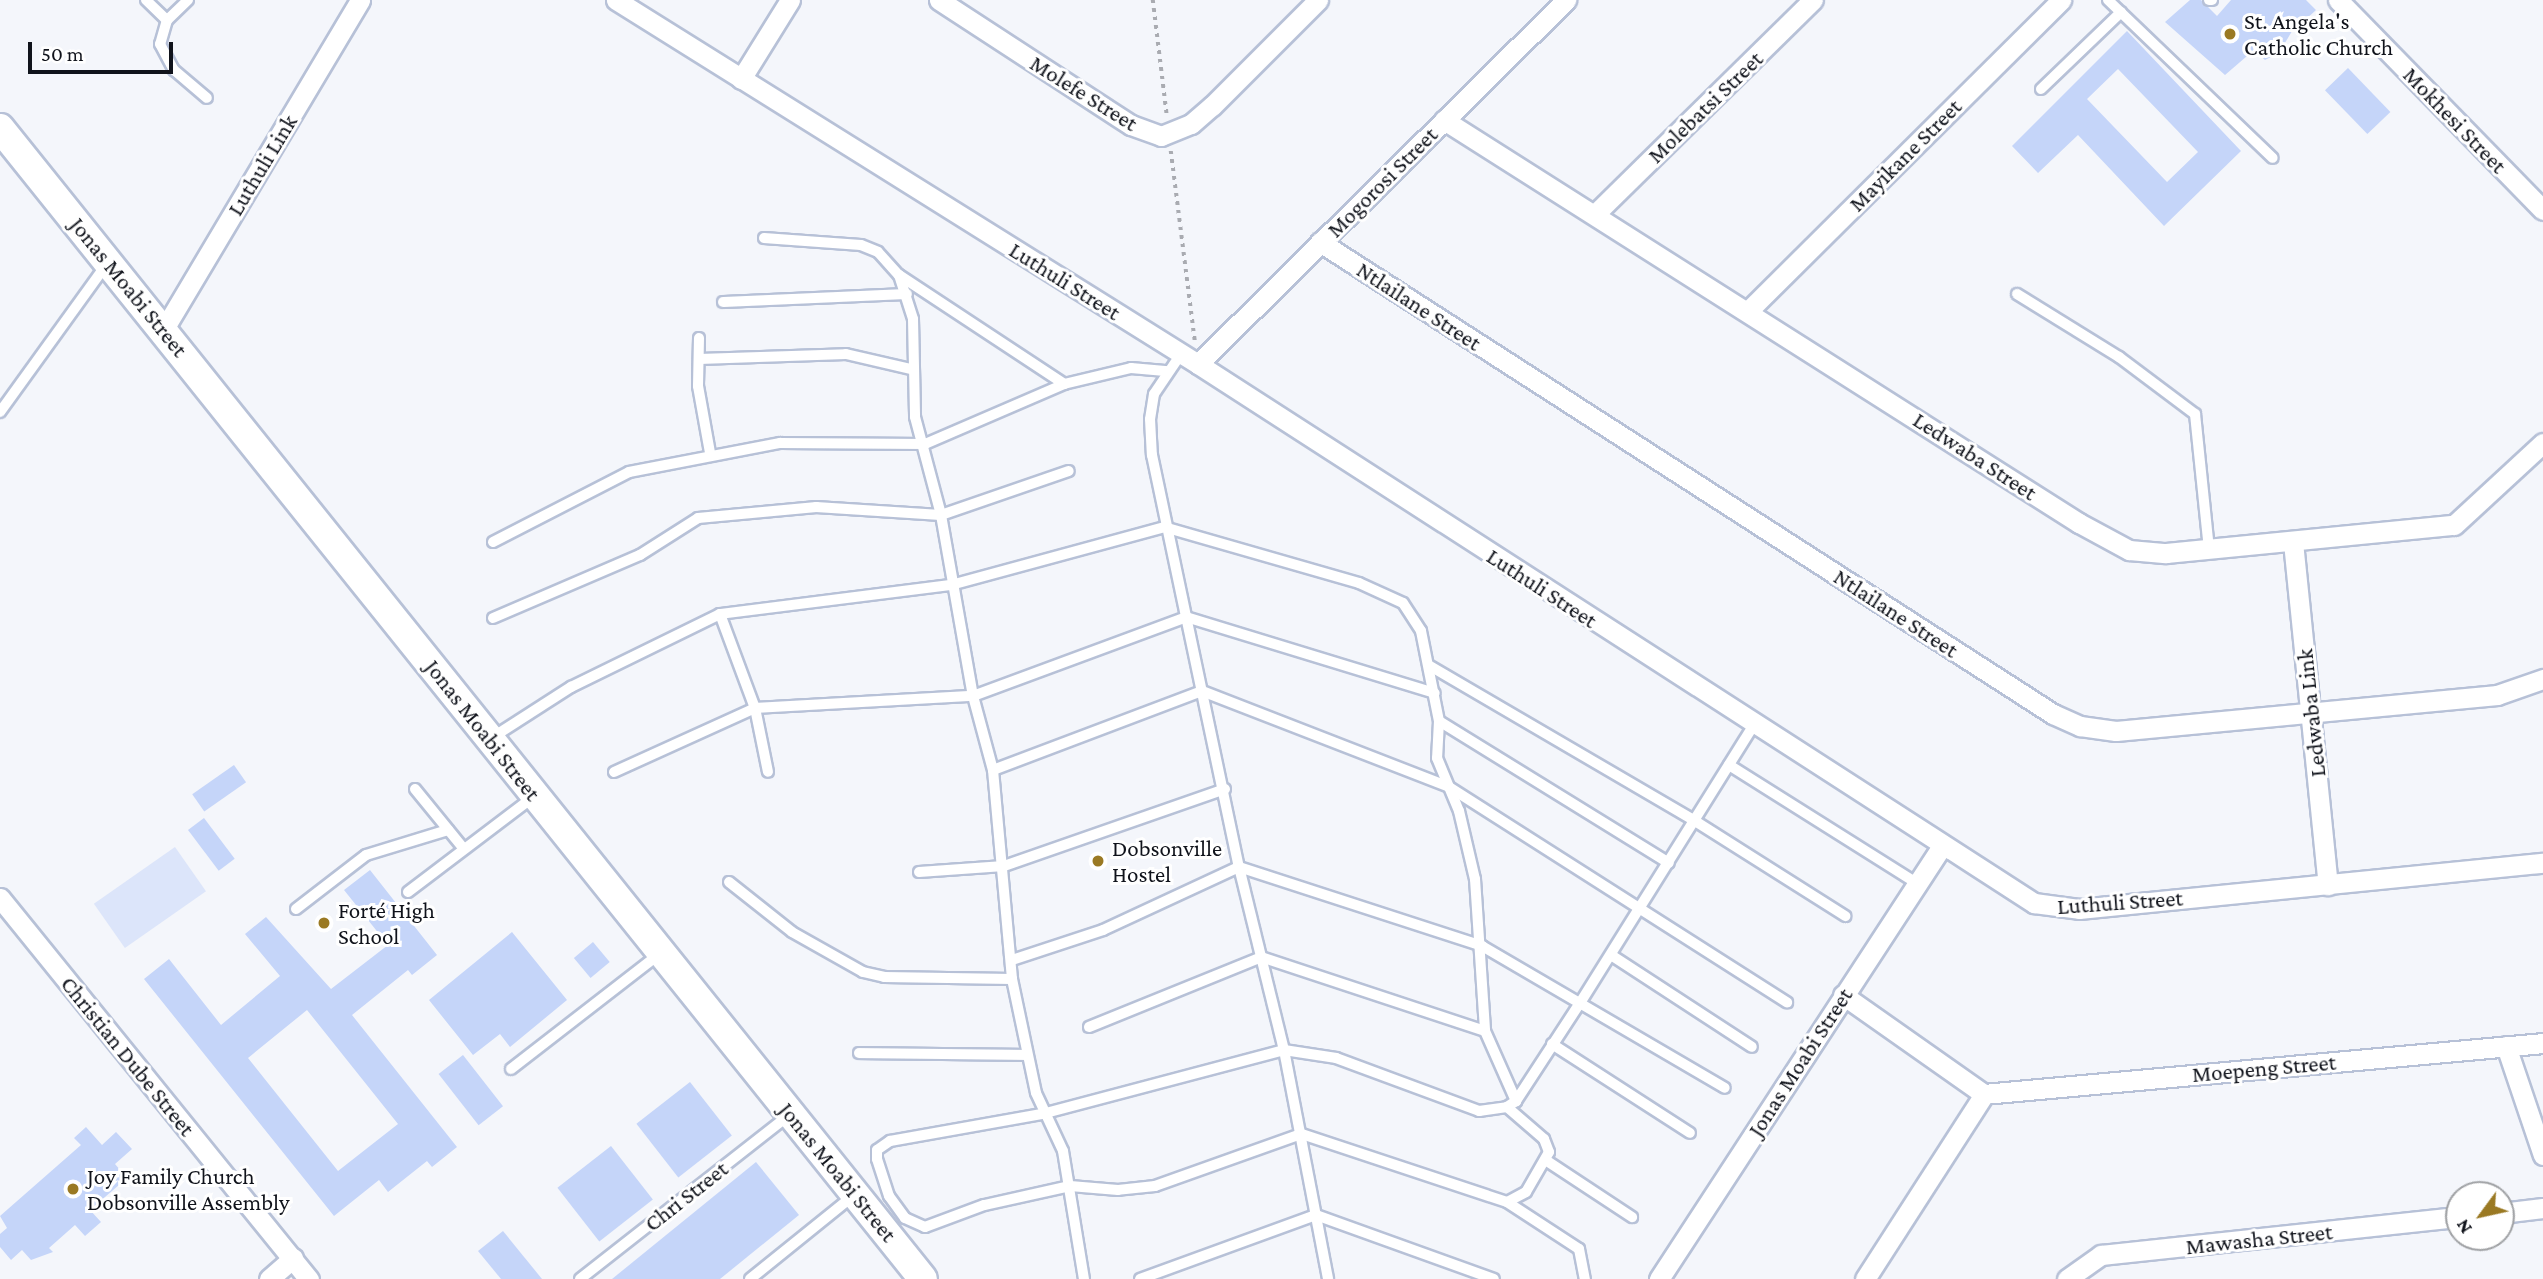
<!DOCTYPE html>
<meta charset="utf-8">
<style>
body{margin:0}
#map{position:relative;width:2543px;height:1279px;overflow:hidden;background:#f4f6fb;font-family:"Crimson Pro",serif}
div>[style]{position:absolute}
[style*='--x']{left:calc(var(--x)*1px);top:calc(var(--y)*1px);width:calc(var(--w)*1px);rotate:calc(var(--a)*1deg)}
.green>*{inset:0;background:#dce5fa;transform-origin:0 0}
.building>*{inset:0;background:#c5d5f9;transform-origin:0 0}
.path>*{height:3.5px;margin-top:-1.75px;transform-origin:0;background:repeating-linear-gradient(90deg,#a9abb1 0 3.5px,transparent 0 8.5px)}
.roads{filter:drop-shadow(2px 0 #b7c1d7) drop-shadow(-2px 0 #b7c1d7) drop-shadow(0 2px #b7c1d7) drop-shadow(0 -2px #b7c1d7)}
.lane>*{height:10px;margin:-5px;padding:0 5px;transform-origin:5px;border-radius:5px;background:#fff}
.street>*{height:19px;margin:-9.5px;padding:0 9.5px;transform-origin:9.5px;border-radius:9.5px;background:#fff}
.secondary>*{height:28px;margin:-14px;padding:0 14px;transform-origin:14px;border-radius:14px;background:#fff}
.dots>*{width:19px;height:19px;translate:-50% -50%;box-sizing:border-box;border:4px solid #fff;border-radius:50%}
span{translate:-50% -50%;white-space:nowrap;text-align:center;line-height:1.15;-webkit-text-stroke:6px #fff;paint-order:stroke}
.poi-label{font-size:23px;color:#10131b}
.left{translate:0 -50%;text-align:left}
.street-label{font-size:23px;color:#10131b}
.north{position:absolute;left:2445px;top:1181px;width:70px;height:70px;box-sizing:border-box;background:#fff;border:2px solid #9fa1a4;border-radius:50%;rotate:237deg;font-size:19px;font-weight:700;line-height:28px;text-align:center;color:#10131b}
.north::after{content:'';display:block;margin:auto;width:24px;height:32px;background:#9a7923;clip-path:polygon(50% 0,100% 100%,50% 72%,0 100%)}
.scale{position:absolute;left:28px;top:42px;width:145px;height:32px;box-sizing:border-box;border:4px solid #10131b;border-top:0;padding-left:9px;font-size:21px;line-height:24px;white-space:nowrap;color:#10131b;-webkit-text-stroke:5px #fff;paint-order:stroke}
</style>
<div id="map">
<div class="green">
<i style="left:175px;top:847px;width:54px;height:99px;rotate:55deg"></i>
</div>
<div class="building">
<i style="clip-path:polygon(2190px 0,2201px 0,2217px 16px,2231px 0,2306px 0,2316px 10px,2301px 24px,2298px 21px,2279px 53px,2265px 60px,2254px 50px,2225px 75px,2165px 22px)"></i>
<i style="clip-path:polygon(evenodd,2127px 31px,2241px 151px,2164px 226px,2078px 135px,2038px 173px,2012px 146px,2127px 31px,2118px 69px,2198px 152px,2167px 182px,2087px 99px,2118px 69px)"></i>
<i style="left:2348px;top:68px;width:61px;height:32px;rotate:46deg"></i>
<i style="left:234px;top:765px;width:21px;height:51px;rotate:55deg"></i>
<i style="left:204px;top:818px;width:51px;height:20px;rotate:53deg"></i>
<i style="clip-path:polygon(evenodd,370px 870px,437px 955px,412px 975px,408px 970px,352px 1015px,457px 1147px,432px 1167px,427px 1161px,388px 1192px,379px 1180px,334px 1216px,144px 979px,169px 959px,221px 1025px,280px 976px,245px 934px,266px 917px,331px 989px,388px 945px,344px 890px,370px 870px,307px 1010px,398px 1124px,338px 1171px,248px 1058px,307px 1010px)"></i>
<i style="clip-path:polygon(512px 932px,567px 1000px,510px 1047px,500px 1034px,473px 1055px,429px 1000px)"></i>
<i style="left:593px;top:942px;width:26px;height:25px;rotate:50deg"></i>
<i style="left:463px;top:1055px;width:65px;height:31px;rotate:52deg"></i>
<i style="left:690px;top:1082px;width:68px;height:68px;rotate:52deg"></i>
<i style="clip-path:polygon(86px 1127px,102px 1145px,116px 1132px,132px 1149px,115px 1164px,127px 1178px,90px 1210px,101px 1222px,85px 1236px,75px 1225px,49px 1248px,53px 1252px,31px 1260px,22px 1250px,11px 1260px,0 1247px,0 1234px,7px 1228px,0 1216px,81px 1145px,74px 1138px)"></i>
<i style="left:611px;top:1146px;width:68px;height:68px;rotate:52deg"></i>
<i style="clip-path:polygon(756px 1162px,799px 1215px,720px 1279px,612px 1279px)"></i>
<i style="clip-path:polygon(503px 1231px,542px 1279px,501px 1279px,478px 1251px)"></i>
</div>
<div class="path">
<i style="--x:1153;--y:0;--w:117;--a:83.1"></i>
<i style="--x:1171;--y:151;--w:192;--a:82.8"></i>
</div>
<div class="roads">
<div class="lane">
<i style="--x:146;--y:0;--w:29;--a:44"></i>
<i style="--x:188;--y:0;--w:29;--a:136"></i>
<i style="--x:167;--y:20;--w:25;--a:106"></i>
<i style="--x:160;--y:44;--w:30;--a:62"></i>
<i style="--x:174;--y:70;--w:43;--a:40.3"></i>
<i style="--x:2108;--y:0;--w:228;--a:43.8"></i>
<i style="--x:2209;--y:0;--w:3;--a:0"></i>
<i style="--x:2041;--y:89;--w:111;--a:-43.9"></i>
<i style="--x:764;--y:238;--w:97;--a:4.1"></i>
<i style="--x:861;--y:245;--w:18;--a:22"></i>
<i style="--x:878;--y:252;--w:31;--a:48"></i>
<i style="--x:899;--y:275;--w:198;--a:33.4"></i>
<i style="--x:899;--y:275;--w:46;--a:72.3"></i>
<i style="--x:913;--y:319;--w:98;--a:88.8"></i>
<i style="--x:915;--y:417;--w:101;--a:75.1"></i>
<i style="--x:941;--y:515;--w:184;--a:80"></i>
<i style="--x:973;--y:696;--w:77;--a:74.9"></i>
<i style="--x:993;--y:770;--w:210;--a:84.8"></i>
<i style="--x:1012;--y:979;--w:116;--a:78.1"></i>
<i style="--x:1036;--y:1093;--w:64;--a:65"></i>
<i style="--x:1063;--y:1151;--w:130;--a:80.7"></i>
<i style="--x:2017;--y:294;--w:120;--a:31.7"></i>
<i style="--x:2119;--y:357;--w:95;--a:36.9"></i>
<i style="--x:2195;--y:414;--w:137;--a:84.1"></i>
<i style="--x:723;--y:302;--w:184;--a:-2.5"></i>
<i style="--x:699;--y:338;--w:48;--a:91.2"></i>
<i style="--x:698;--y:386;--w:68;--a:79.8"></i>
<i style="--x:1181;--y:354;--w:48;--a:124"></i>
<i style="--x:1154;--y:394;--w:25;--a:99"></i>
<i style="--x:1150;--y:419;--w:36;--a:87"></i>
<i style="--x:1152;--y:455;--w:421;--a:78.1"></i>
<i style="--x:1239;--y:867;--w:188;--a:76.2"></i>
<i style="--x:1284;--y:1050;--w:233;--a:79.1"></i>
<i style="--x:699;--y:359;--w:147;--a:-1.9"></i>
<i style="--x:846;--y:354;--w:67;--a:13"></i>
<i style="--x:0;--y:412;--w:181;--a:-54.2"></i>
<i style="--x:493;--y:542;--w:153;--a:-27.2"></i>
<i style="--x:629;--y:472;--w:154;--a:-10.9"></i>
<i style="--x:780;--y:443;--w:145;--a:0.4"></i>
<i style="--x:925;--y:444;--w:151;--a:-23.3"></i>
<i style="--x:1064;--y:384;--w:69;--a:-13.4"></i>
<i style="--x:1131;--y:368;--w:37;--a:5"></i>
<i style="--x:720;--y:614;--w:100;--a:69.6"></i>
<i style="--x:755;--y:708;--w:65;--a:78.5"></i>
<i style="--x:493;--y:618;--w:160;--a:-23.2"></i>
<i style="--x:640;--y:555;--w:69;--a:-32.5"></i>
<i style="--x:698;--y:518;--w:119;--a:-5.3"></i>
<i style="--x:816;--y:507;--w:125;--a:3.7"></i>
<i style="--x:941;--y:515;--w:135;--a:-19"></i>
<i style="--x:1430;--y:666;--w:307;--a:30.3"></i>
<i style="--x:1695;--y:821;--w:178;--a:32.3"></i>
<i style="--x:1439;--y:721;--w:270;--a:31.7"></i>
<i style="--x:493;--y:737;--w:93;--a:-32.7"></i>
<i style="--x:571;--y:687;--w:166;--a:-26.1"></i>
<i style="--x:720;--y:614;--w:233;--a:-7.2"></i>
<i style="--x:951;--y:585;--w:221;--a:-15.2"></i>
<i style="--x:1164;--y:527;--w:203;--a:16"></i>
<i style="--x:1359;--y:583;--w:48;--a:24.4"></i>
<i style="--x:1403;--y:603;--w:33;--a:57"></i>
<i style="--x:1421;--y:631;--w:92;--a:78.7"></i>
<i style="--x:1439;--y:721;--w:37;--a:93"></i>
<i style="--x:1437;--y:758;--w:57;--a:67.5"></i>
<i style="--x:1459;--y:811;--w:70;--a:76.8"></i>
<i style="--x:1475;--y:879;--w:152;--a:86.2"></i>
<i style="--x:1485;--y:1031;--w:77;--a:66.1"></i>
<i style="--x:1729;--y:765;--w:223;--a:32.2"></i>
<i style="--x:993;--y:770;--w:223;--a:-20.7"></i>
<i style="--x:1202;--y:691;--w:265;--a:21.2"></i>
<i style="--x:1449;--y:787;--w:401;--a:32.5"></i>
<i style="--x:614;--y:772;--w:155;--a:-24.4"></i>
<i style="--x:755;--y:708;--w:218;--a:-3.2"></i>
<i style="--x:973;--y:696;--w:227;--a:-20.3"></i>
<i style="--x:1186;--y:617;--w:260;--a:17"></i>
<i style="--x:415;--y:789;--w:77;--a:50.8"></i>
<i style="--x:919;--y:872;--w:85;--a:-4"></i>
<i style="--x:1004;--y:866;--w:234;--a:-19.2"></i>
<i style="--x:729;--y:882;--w:80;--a:38.4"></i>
<i style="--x:792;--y:932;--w:81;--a:29.4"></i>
<i style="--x:863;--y:972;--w:22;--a:13"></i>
<i style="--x:884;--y:977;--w:128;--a:0.9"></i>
<i style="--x:408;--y:892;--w:156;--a:-37.2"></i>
<i style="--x:296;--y:909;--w:88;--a:-37.6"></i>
<i style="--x:366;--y:855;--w:86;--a:-17"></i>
<i style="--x:1611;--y:955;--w:168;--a:33.1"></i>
<i style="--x:1012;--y:960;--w:96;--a:-18.2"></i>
<i style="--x:1103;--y:930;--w:150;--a:-24.9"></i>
<i style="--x:1239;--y:867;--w:256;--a:18"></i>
<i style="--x:1482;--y:946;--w:281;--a:30.3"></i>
<i style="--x:1089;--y:1027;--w:186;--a:-22.1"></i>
<i style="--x:1261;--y:957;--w:236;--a:18.3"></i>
<i style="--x:1552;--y:1044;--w:164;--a:32.8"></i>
<i style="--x:859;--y:1053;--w:167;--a:0.7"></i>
<i style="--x:511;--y:1069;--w:186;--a:-37.8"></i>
<i style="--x:1507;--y:1107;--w:49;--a:40.9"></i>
<i style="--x:1544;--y:1139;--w:14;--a:69"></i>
<i style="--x:1549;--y:1152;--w:46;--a:119.9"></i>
<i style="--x:1526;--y:1192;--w:21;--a:152"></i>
<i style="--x:1507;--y:1202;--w:217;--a:-161.7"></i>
<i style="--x:1301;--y:1134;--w:155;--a:160.4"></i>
<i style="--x:1155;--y:1186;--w:37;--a:174"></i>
<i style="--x:1118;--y:1190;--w:48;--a:-175.2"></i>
<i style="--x:1070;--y:1186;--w:88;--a:167.5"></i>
<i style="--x:984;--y:1205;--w:63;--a:159.6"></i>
<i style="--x:925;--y:1227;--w:22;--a:-156"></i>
<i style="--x:905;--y:1218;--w:27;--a:-126"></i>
<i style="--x:889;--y:1196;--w:39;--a:-108"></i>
<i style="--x:877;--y:1159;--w:9;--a:-90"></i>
<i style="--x:877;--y:1150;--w:16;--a:-35"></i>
<i style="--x:890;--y:1141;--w:154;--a:-10.1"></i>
<i style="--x:1042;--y:1114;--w:250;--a:-14.8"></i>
<i style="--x:1284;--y:1050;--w:53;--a:8.7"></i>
<i style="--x:1336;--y:1058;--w:153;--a:20.3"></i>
<i style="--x:1479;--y:1111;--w:28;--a:-8"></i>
<i style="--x:1507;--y:1107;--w:11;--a:-34"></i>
<i style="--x:1516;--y:1101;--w:117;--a:-56.9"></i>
<i style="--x:1580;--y:1003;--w:328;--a:-58"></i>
<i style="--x:1547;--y:1161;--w:102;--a:33.4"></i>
<i style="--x:1507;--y:1202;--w:86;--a:33.1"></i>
<i style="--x:1579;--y:1249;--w:31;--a:79"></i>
<i style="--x:580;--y:1279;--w:264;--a:-38.1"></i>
<i style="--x:750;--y:1279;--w:132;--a:-38.9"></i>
<i style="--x:1140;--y:1279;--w:187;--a:-20"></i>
<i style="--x:1316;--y:1215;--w:189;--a:19.8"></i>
</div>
<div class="street">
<i style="--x:616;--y:0;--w:686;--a:32.02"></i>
<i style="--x:1198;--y:364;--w:995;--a:32.81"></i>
<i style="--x:2034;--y:903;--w:45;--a:7.6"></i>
<i style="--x:2079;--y:909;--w:466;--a:-5.7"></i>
<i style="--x:939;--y:0;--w:229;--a:33.1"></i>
<i style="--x:1131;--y:125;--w:32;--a:20"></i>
<i style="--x:1161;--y:136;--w:32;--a:-22"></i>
<i style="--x:1191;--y:124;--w:28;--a:-41"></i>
<i style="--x:1212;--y:106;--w:150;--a:-45"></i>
<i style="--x:2338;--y:0;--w:293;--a:45.7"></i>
<i style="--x:741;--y:79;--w:93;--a:-58.2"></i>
<i style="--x:1444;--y:120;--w:752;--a:32.4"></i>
<i style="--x:2079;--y:523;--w:57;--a:28.4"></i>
<i style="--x:2129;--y:550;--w:37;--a:5"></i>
<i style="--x:2166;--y:553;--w:289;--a:-5.6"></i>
<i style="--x:2454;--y:525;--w:121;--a:-42.7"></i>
<i style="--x:1596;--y:213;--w:304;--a:-44.5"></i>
<i style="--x:1320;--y:242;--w:872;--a:32.78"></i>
<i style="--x:2053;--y:714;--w:30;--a:24"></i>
<i style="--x:2080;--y:726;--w:36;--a:8"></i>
<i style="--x:2116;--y:731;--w:383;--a:-5.4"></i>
<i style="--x:2497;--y:695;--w:49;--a:-19.2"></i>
<i style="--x:1749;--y:310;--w:440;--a:-44.8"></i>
<i style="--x:164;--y:329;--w:383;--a:-59.2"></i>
<i style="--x:1198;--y:364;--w:518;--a:-44.69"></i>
<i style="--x:2293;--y:542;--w:345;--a:84.2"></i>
<i style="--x:0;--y:898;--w:491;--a:51"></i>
<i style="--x:1843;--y:995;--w:172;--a:35.1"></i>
<i style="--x:1984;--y:1094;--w:561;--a:-5.21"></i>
<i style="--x:2506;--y:1046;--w:115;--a:71.3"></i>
<i style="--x:2501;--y:1213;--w:42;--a:-6.8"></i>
<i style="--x:269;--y:1279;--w:32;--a:-41"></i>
<i style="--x:1659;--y:1279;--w:517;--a:-56.83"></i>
<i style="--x:1865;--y:1279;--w:220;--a:-57.2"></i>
<i style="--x:2067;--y:1279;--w:42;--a:-35.2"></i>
<i style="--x:2101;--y:1255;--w:360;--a:-6.1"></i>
</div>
<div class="secondary">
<i style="--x:0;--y:128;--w:1475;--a:51.27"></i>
</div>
</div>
<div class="dots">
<i style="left:2230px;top:34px;background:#9a7923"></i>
<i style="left:1098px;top:861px;background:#9a7923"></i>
<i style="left:324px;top:923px;background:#9a7923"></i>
<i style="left:73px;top:1189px;background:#9a7923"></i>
</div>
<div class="poi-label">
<span class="left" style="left:2244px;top:34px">St. Angela's<br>Catholic Church</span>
<span class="left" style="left:1112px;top:861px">Dobsonville<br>Hostel</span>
<span class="left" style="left:338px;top:923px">Forté High<br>School</span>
<span class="left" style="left:87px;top:1189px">Joy Family Church<br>Dobsonville Assembly</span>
</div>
<div class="street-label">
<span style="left:1084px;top:93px;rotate:32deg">Molefe Street</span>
<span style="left:1705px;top:107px;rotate:-44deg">Molebatsi Street</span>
<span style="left:2455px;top:120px;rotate:46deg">Mokhesi Street</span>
<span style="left:1905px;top:155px;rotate:-45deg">Mayikane Street</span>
<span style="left:262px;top:165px;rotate:-59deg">Luthuli Link</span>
<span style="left:1382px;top:182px;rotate:-45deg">Mogorosi Street</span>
<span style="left:1065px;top:281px;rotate:32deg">Luthuli Street</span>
<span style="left:129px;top:287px;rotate:51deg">Jonas Moabi Street</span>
<span style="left:1419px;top:306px;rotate:33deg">Ntlailane Street</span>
<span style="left:1975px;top:456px;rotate:33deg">Ledwaba Street</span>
<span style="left:1542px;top:588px;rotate:33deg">Luthuli Street</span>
<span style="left:1896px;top:613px;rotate:33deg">Ntlailane Street</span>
<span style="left:2311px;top:713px;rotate:-96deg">Ledwaba Link</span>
<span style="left:483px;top:730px;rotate:52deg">Jonas Moabi Street</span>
<span style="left:2120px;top:902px;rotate:-4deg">Luthuli Street</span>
<span style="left:128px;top:1056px;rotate:51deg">Christian Dube Street</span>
<span style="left:1800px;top:1062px;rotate:-57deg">Jonas Moabi Street</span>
<span style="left:2264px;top:1068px;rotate:-5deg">Moepeng Street</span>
<span style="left:838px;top:1172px;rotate:51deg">Jonas Moabi Street</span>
<span style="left:686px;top:1196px;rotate:-38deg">Chri Street</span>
<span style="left:2259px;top:1239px;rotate:-6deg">Mawasha Street</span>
</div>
<div class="north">N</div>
<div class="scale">50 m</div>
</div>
